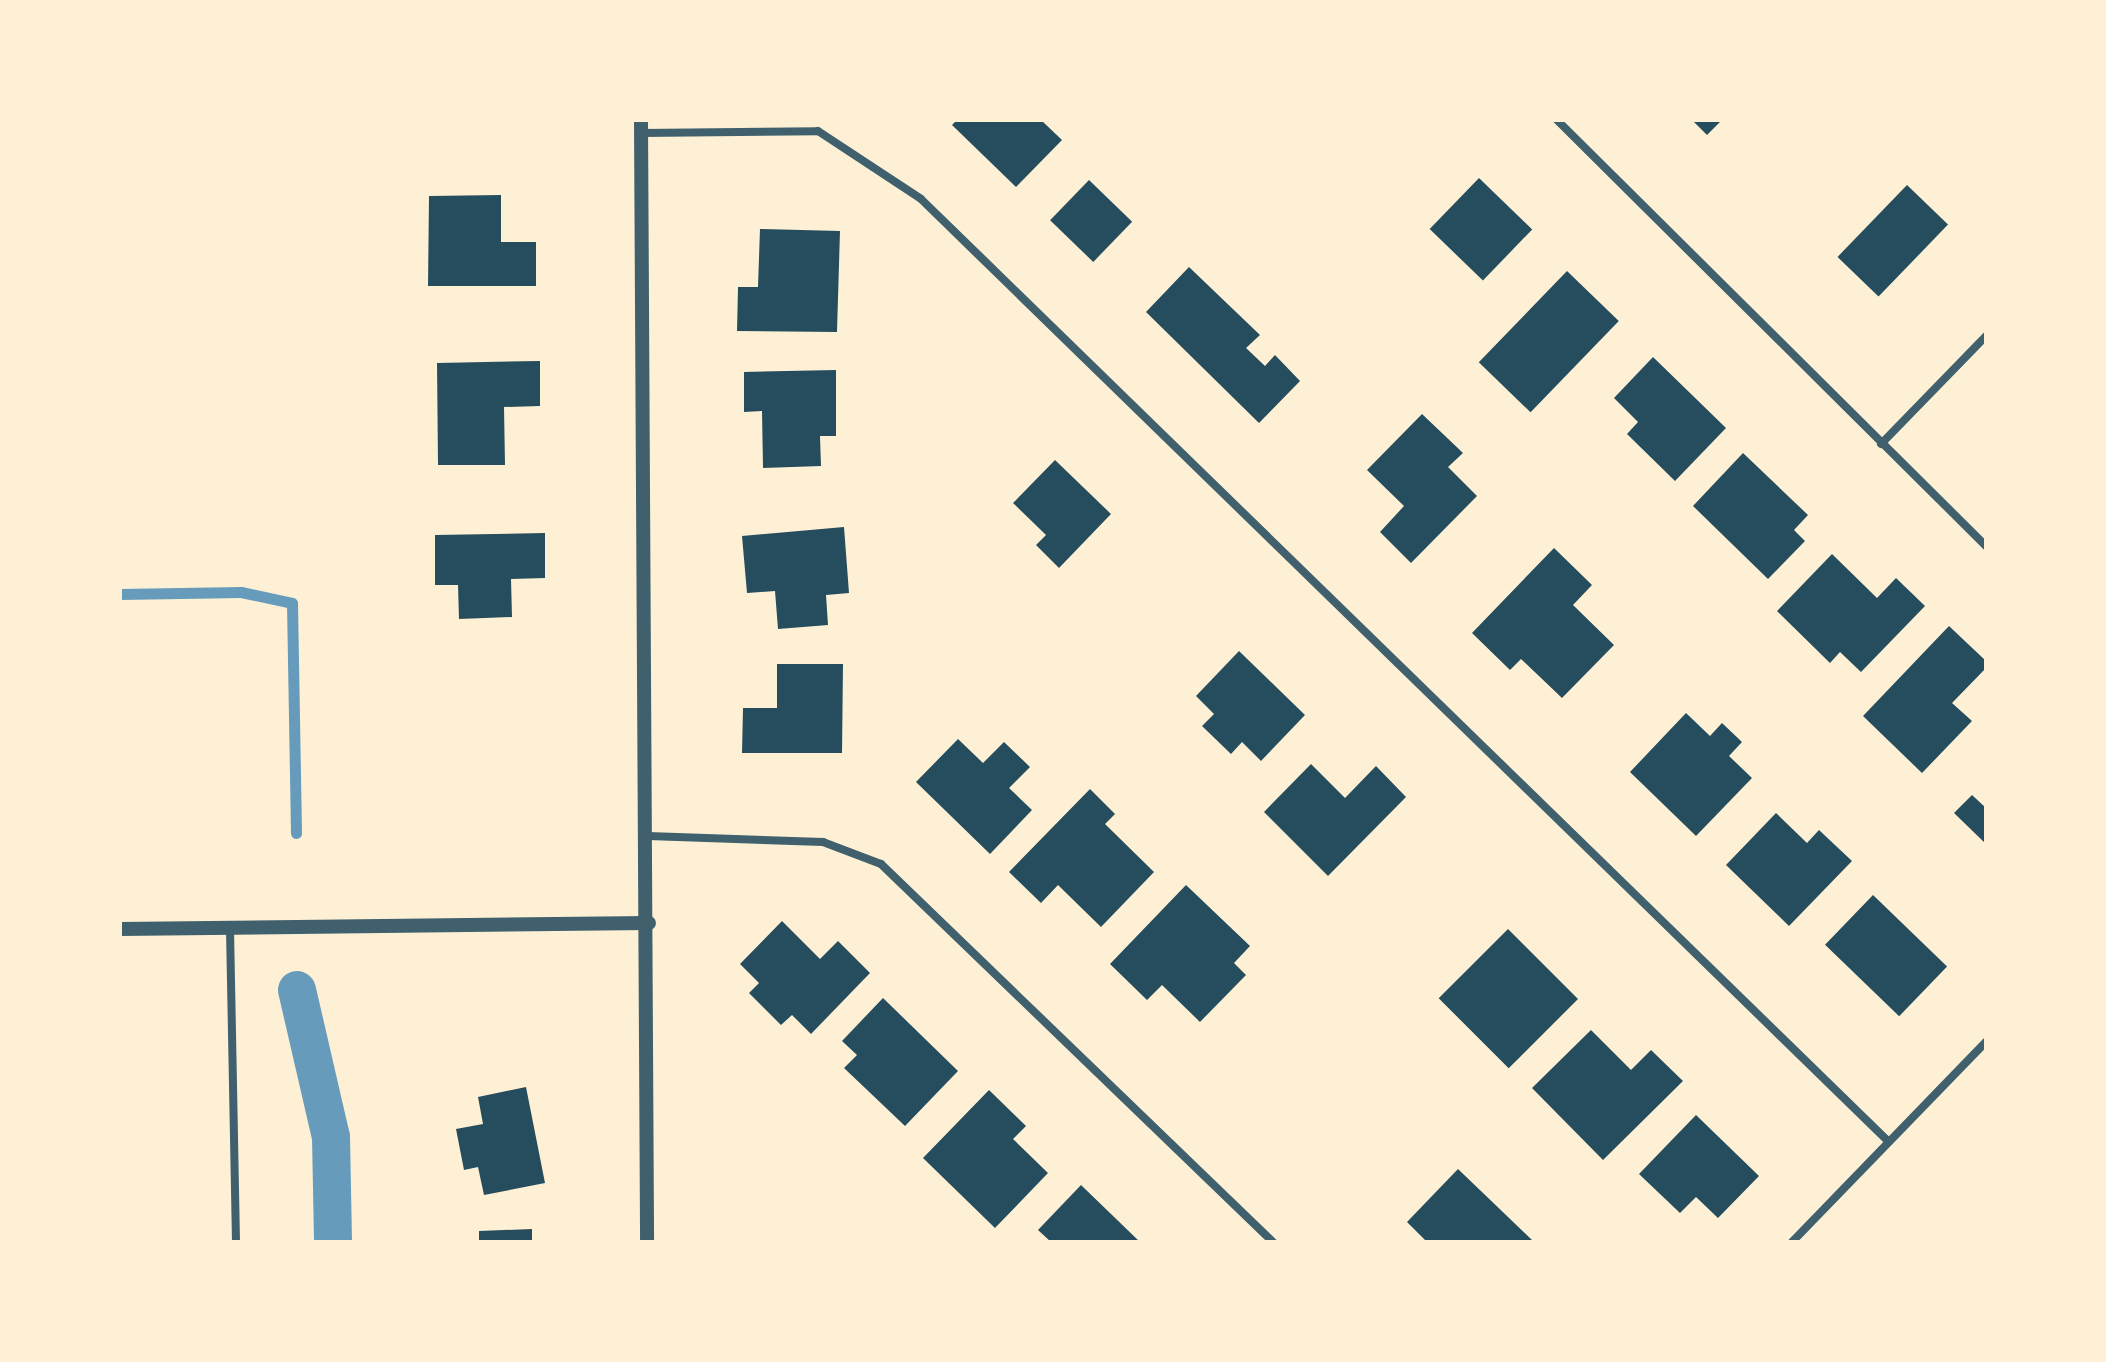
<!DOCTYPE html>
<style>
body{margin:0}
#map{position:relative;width:2106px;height:1362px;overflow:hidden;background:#fdf0d5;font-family:Cabin,sans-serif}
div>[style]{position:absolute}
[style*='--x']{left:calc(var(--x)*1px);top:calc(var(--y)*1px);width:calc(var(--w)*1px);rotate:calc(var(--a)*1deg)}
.stream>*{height:11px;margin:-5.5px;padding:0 5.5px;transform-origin:5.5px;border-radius:5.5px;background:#669bbc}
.canal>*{height:38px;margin:-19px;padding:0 19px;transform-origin:19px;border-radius:19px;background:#669bbc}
.building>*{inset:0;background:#264d5e;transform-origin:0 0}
.minor>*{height:8px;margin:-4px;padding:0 4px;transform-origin:4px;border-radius:4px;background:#3f606c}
.tertiary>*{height:14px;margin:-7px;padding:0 7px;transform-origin:7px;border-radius:7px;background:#3f606c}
span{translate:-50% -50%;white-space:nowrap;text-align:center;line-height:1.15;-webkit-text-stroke:6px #fdf0d5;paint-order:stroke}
.frame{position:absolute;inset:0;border:122px solid #fdf0d5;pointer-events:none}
</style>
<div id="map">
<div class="stream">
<i style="--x:120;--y:594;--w:121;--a:-0.9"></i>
<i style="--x:241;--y:592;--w:52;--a:12.2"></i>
<i style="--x:292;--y:603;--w:230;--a:89"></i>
</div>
<div class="canal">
<i style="--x:297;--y:990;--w:151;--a:77"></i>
<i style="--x:331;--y:1137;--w:105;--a:88.9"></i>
</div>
<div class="building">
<i style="clip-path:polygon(957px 120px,1041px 120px,1062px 140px,1016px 187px,952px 125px)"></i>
<i style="clip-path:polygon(1692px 120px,1722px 120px,1707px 135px)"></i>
<i style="left:1479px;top:178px;width:74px;height:71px;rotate:44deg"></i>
<i style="left:1089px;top:180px;width:60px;height:56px;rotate:44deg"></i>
<i style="left:1907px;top:185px;width:57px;height:100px;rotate:44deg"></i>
<i style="clip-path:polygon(501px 195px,501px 242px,536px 242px,536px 286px,428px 286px,429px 196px)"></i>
<i style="clip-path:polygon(760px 229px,840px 231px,837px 332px,737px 331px,738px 287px,758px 287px)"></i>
<i style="clip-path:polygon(1189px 267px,1260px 335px,1246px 348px,1265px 366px,1275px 355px,1300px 381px,1259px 423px,1146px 312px)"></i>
<i style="left:1567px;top:271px;width:72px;height:127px;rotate:44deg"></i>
<i style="clip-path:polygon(1653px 357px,1726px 428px,1675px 481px,1627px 434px,1638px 422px,1614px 398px)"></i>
<i style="clip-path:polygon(540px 361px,540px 406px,504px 407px,505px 465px,438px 465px,437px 363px)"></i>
<i style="clip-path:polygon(836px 370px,836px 436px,820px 436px,821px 466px,763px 468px,762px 411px,744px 412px,744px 372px)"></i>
<i style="clip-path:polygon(1422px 414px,1463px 453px,1448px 467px,1477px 496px,1411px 563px,1380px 532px,1404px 506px,1367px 470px)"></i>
<i style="clip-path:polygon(1743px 453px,1808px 515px,1794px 530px,1805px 541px,1768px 579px,1693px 506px)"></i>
<i style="clip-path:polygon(1055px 460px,1111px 514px,1059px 568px,1036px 545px,1046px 535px,1013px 503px)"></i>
<i style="clip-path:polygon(844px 527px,849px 593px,826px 595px,828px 625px,778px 629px,775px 591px,747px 593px,742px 536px)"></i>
<i style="clip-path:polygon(545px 533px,545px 578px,511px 579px,512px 617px,459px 619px,458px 585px,435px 585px,435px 535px)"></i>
<i style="clip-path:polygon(1554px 548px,1592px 585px,1573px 605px,1614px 645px,1562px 698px,1521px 659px,1510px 670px,1472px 633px)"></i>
<i style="clip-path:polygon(1832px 554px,1877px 598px,1896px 578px,1925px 606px,1861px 672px,1840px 652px,1830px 663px,1777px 611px)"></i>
<i style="clip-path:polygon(1949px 626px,1986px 661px,1986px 668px,1952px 703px,1972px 721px,1922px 773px,1863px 716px)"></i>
<i style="clip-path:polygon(1239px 651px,1305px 715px,1261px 761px,1242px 742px,1231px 754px,1202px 726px,1214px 714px,1196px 696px)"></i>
<i style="clip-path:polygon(777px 664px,843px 664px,842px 753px,742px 753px,743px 708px,777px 708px)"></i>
<i style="clip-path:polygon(1686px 713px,1710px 736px,1722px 723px,1742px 742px,1729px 756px,1752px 778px,1696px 836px,1630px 772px)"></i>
<i style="clip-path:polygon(958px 739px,983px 763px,1004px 742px,1030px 767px,1009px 788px,1032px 810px,990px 854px,916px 782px)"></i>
<i style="clip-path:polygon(1311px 764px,1345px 798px,1376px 766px,1406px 797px,1328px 876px,1264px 812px)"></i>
<i style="clip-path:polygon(1090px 789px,1115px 814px,1105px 824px,1154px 872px,1101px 927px,1058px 885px,1041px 903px,1009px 872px)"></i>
<i style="clip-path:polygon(1972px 795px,1986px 808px,1986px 844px,1954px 813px)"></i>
<i style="clip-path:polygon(1776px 813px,1807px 843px,1819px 830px,1852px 861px,1789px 926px,1726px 865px)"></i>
<i style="clip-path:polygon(1186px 885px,1250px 946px,1234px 963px,1246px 975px,1200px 1022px,1162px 985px,1147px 1000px,1110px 964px)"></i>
<i style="left:1873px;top:895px;width:103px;height:69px;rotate:44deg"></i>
<i style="clip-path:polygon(782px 921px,820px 959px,838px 941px,870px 973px,811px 1034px,792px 1015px,781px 1025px,749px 993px,759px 983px,740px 964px)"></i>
<i style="left:1508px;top:929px;width:99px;height:98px;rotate:45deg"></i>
<i style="clip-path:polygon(883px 998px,958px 1071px,905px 1126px,844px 1068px,857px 1055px,842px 1041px)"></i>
<i style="clip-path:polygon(1591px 1030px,1631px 1070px,1651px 1050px,1683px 1081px,1603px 1160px,1532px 1088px)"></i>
<i style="clip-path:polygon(526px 1087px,545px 1183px,484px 1195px,478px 1167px,464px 1170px,456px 1129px,483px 1124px,478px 1097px)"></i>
<i style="clip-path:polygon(989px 1090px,1026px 1126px,1013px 1139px,1048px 1173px,995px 1228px,923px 1158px)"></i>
<i style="clip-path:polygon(1696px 1115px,1759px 1176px,1718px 1218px,1696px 1197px,1680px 1213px,1639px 1174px)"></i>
<i style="clip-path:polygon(1458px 1169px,1532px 1240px,1531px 1242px,1427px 1242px,1407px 1222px)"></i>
<i style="clip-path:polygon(1081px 1185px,1140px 1242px,1051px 1242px,1038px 1230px)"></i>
<i style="clip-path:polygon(532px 1229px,532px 1242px,479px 1242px,479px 1231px)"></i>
</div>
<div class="minor">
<i style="--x:1557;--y:120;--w:605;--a:44.8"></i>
<i style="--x:641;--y:133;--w:177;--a:-0.6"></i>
<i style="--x:818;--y:131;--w:123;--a:33.4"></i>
<i style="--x:921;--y:199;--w:1350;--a:44.25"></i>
<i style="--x:1881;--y:444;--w:151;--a:-45.8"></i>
<i style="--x:648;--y:836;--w:175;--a:2"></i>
<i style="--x:823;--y:842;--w:62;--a:20.8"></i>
<i style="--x:881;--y:864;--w:545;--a:43.96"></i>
<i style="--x:230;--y:929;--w:313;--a:88.9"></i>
<i style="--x:1792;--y:1242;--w:279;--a:-45.9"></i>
</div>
<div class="tertiary">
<i style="--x:641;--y:120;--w:1122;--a:89.69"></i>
<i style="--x:120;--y:929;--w:529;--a:-0.65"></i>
</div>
<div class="frame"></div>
</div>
